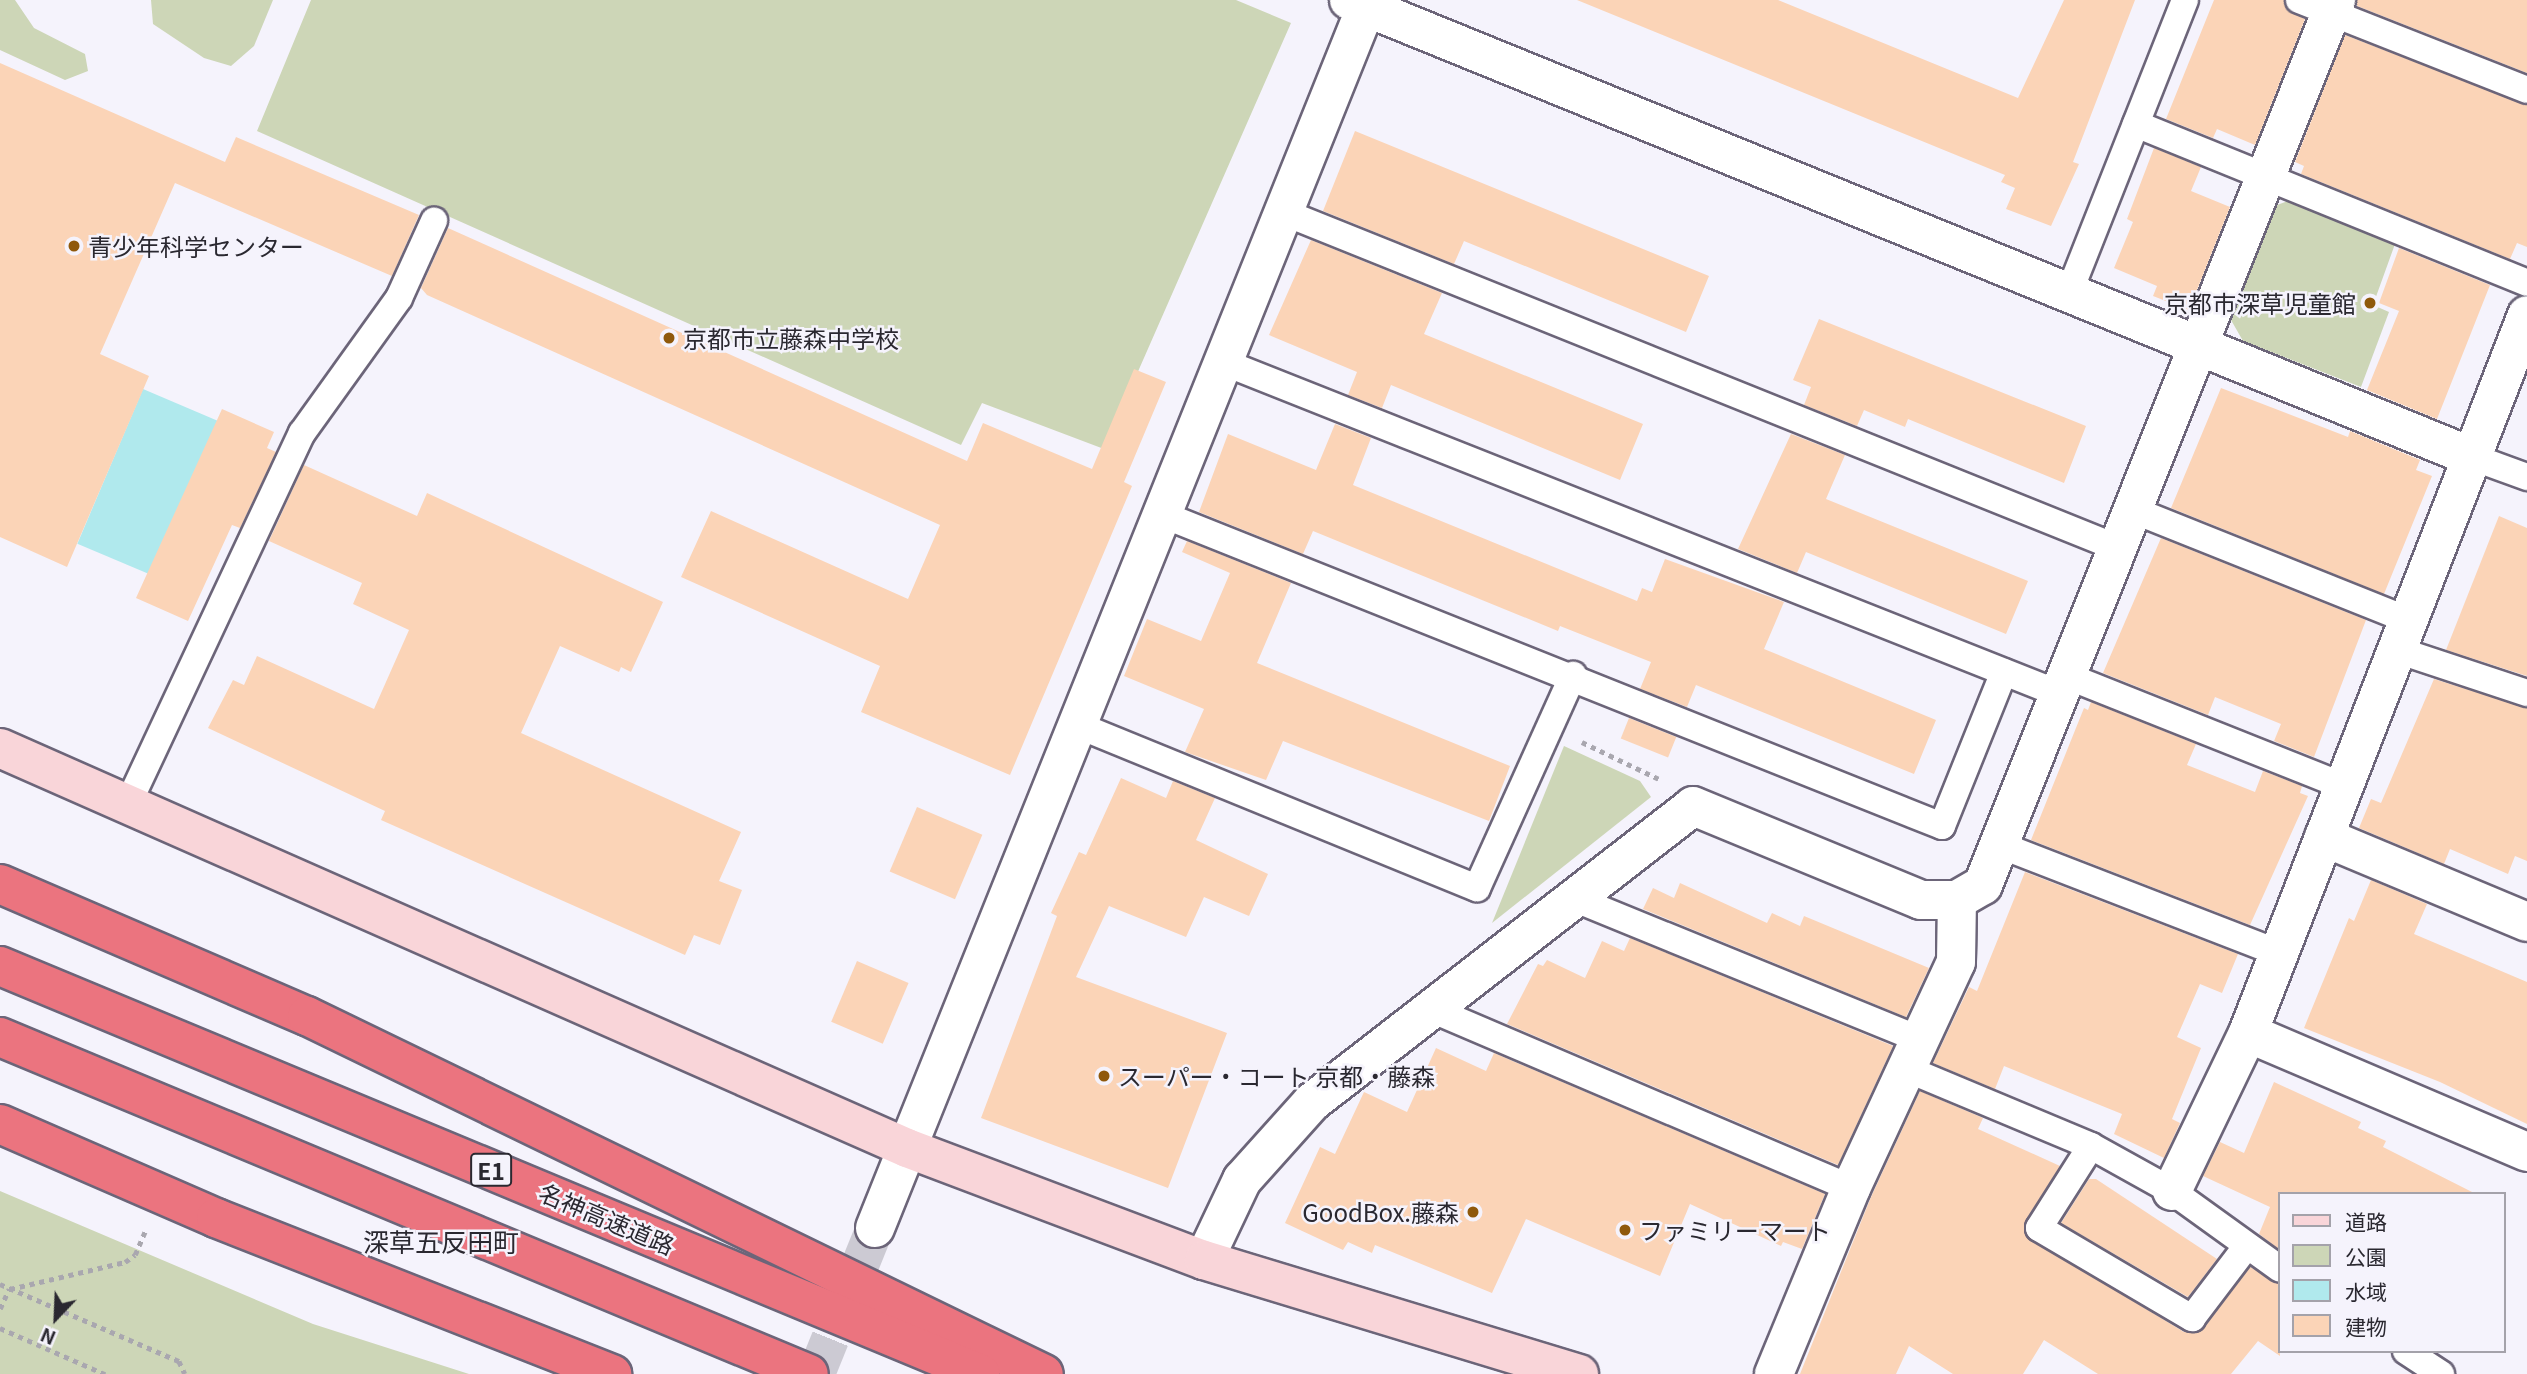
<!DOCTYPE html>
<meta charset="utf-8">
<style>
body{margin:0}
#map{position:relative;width:2527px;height:1374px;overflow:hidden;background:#f5f3fc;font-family:Georgia,"Noto Sans JP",serif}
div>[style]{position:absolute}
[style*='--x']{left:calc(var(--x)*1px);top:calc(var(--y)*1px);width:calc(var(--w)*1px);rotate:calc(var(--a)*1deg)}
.green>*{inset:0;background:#cdd6b7}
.water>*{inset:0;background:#b0e9ed;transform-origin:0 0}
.building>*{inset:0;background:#fbd4b7;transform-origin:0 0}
.street-tunnel>*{height:38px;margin-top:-19px;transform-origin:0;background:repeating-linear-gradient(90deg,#cccad3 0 38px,transparent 0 57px)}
.path>*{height:4.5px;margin-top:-2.25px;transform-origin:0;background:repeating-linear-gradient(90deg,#a9a7af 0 5px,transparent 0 10px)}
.roads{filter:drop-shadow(2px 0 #6c6579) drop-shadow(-2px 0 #6c6579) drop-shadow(0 2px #6c6579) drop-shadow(0 -2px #6c6579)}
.lane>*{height:26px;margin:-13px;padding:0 13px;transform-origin:13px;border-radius:13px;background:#fff}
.street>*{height:38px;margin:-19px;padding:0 19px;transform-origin:19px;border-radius:19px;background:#fff}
.secondary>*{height:38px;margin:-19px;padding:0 19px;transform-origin:19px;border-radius:19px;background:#f9d5d9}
.highway>*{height:38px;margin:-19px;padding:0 19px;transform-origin:19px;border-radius:19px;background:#eb747f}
.dots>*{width:19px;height:19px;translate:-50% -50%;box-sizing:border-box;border:4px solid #f5f3fc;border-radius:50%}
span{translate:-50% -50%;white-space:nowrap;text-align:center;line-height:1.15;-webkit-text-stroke:5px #f5f3fc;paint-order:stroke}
.shield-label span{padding:2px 5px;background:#f5f3fc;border:2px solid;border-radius:5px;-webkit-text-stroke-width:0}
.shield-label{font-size:23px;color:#2a2830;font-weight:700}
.poi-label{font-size:24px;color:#2a2830}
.left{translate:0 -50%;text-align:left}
.right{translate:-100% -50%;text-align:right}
.street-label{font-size:24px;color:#2a2830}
.neighbourhood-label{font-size:26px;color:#2a2830}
.legend{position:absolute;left:2278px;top:1192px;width:228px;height:161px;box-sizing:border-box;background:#f5f3fc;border:2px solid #a4a2aa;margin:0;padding:9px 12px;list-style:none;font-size:21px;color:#2a2830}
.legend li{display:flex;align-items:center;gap:14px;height:35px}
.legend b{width:35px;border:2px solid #a4a2aa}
.north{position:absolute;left:21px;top:1283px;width:70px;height:70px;-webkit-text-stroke:5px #f5f3fc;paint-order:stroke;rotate:203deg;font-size:19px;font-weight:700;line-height:28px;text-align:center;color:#2a2830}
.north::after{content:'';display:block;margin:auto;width:24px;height:32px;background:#2a2830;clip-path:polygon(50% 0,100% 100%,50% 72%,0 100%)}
</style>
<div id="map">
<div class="green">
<i style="clip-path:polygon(0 0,15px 0,34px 28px,85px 54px,88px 71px,65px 80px,0 50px)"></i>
<i style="clip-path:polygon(151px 0,273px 0,254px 46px,231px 66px,204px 58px,153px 24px)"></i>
<i style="clip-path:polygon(311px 0,1236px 0,1291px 23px,1104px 449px,982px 403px,961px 445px,257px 131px)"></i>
<i style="clip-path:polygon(2288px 201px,2395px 244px,2373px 305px,2389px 312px,2361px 387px,2243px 341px,2231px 320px,2277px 205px)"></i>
<i style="clip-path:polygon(1564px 746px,1640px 781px,1651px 797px,1492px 923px)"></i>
<i style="clip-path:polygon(0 1191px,313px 1324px,469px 1374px,0 1374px)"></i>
</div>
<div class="water">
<i style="left:143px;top:389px;width:81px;height:168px;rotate:23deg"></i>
</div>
<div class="building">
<i style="clip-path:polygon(1577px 0,1778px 0,2018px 98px,2064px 0,2135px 0,2073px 162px,2079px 164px,2051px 226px,2006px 209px,2015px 188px,2001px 182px,2005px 175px)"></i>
<i style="clip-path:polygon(2214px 0,2284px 0,2287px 10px,2305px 19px,2255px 145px,2217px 129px,2213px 138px,2166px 119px)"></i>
<i style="clip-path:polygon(2357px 0,2527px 0,2527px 73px,2357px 6px)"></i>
<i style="clip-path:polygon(2345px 35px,2527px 105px,2527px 247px,2517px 243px,2510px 259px,2301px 174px,2304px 166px,2295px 162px)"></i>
<i style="clip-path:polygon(0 63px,225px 162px,236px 137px,419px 215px,392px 276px,175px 183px,100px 354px,149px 376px,67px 567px,0 537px)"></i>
<i style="clip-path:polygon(1355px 131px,1709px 276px,1686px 332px,1464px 241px,1454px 264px,1323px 211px)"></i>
<i style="clip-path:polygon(2154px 148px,2201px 167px,2191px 191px,2230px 207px,2189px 310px,2153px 296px,2157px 286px,2114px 268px,2133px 222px,2127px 219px)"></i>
<i style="clip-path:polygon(448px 228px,967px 461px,983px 423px,1092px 469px,1134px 369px,1166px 382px,1124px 482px,1132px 486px,1010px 775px,861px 712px,880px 666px,681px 577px,711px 511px,908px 599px,940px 525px,427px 295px,421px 288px)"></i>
<i style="clip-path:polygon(1311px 240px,1442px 293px,1424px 334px,1643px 424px,1620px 480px,1391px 385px,1382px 408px,1348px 395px,1357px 372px,1269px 335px)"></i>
<i style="clip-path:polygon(2399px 248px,2490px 285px,2437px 419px,2367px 390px,2399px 311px,2379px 303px)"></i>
<i style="clip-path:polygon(1819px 319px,2086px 426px,2064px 483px,1908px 419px,1905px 427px,1864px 410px,1857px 426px,1804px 405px,1811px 387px,1793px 380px)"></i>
<i style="clip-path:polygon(2221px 388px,2348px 437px,2350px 431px,2420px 460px,2416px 470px,2432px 476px,2384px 594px,2171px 508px)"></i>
<i style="clip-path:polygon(222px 409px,274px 432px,267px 448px,276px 452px,240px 528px,232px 525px,188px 621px,136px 598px)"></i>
<i style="clip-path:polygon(1335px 424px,1371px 438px,1353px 485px,1637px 601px,1642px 588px,1652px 592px,1665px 559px,1784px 602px,1764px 649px,1936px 720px,1914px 774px,1696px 685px,1687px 707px,1640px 689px,1651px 662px,1560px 626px,1558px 631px,1313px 531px,1303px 554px,1199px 512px,1228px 434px,1316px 470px)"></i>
<i style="clip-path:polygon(1791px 434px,1845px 455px,1826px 499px,2028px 581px,2006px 634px,1806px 552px,1797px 573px,1738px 549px)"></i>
<i style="clip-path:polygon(304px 465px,417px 516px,427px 493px,663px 602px,631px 672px,621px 667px,619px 672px,560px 646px,521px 733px,741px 832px,719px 881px,742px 890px,720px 945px,694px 935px,685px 955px,381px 820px,385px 811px,208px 728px,233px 680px,244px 685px,257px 656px,374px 709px,409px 630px,353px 604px,362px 583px,269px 541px)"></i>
<i style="clip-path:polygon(2499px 516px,2527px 528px,2527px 676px,2446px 650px)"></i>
<i style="clip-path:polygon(2161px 538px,2366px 620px,2314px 757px,2274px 741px,2281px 724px,2215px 697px,2208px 715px,2103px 673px)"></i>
<i style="clip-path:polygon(1187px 541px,1291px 583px,1257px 663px,1510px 766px,1489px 821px,1283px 741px,1266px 780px,1185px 752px,1204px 709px,1124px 676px,1147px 619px,1201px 641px,1230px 573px,1182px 552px)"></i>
<i style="clip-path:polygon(2434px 679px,2527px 708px,2527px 861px,2515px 856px,2508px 874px,2450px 849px,2444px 864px,2359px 828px,2371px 799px,2381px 803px)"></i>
<i style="clip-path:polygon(2091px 702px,2196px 744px,2187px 765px,2255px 792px,2263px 771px,2302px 786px,2300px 793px,2308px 796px,2250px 925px,2031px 840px,2084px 708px,2088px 710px)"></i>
<i style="left:1629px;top:718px;width:51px;height:22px;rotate:22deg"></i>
<i style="clip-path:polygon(1121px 778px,1166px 798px,1173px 781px,1215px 798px,1196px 840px,1268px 874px,1249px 916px,1204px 897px,1186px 937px,1109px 906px,1076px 977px,1227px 1033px,1168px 1188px,981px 1118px,1057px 916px,1051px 913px,1079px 852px,1086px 855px)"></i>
<i style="left:917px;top:807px;width:71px;height:70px;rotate:23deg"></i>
<i style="clip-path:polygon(2025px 872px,2238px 954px,2222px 993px,2200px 984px,2177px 1037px,2201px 1048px,2172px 1119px,2180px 1123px,2164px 1158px,2114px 1134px,2122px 1114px,2004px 1066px,1995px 1089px,1933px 1063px,1969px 987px,1977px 991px)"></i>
<i style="clip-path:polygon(2371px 880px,2427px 904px,2414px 934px,2527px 982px,2527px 1124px,2440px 1082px,2304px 1028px,2349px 918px,2354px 921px)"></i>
<i style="clip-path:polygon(1680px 883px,1767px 923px,1772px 913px,1800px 926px,1804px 916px,1929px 968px,1906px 1017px,1643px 909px,1653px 888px,1674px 898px)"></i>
<i style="clip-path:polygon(1630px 938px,1893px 1046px,1838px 1165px,1507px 1024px,1538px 964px,1543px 966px,1547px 960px,1585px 978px,1602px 941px,1624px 951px)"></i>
<i style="left:857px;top:961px;width:56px;height:66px;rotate:23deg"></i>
<i style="clip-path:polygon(1436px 1048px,1486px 1071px,1494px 1053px,1825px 1194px,1802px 1249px,1783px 1242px,1781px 1246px,1690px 1204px,1660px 1276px,1526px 1219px,1492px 1293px,1375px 1245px,1372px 1253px,1348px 1242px,1343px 1250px,1285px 1223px,1320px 1147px,1335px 1154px,1364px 1092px,1407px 1112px)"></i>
<i style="clip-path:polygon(2274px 1082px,2361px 1122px,2358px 1128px,2386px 1141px,2383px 1147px,2476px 1194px,2280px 1194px,2280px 1250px,2259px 1234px,2270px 1207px,2203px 1176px,2220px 1142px,2244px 1153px)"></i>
<i style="clip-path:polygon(1920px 1091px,1983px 1118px,1978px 1129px,2060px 1166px,2026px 1220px,2026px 1236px,2184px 1332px,2204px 1328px,2250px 1267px,2280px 1284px,2280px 1356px,2258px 1341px,2231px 1374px,2098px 1374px,2044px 1340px,2023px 1374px,1953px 1374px,1909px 1346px,1896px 1374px,1800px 1374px,1871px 1197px)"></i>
<i style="clip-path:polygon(2089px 1179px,2096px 1179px,2217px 1259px,2188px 1297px,2061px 1223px)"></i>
</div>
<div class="street-tunnel">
<i style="--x:816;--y:1374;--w:157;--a:-68"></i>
</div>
<div class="path">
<i style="--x:1582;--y:742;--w:85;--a:25.7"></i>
<i style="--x:0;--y:1284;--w:195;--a:23.3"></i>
<i style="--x:179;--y:1361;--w:14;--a:65"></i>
<i style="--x:10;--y:1289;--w:118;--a:-13.2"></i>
<i style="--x:125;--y:1262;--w:12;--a:-35"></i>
<i style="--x:135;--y:1255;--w:25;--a:-67"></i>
<i style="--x:0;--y:1309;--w:22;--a:-66"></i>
<i style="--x:0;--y:1328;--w:115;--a:23.7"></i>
</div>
<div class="roads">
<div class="lane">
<i style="--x:2299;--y:0;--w:245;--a:21.5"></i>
<i style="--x:2136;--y:124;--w:422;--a:22.1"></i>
<i style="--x:1283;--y:212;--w:900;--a:21.92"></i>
<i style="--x:2069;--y:293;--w:315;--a:-68.4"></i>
<i style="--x:1223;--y:362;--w:900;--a:21.64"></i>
<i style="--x:2472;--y:457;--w:59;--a:20"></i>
<i style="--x:2133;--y:510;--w:296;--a:21.8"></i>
<i style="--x:1161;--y:514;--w:841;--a:21.78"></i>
<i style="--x:1942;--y:826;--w:166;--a:-68.1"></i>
<i style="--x:2397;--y:650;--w:137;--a:18.3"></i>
<i style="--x:2067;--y:676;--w:298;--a:21.7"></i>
<i style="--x:1077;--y:725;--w:432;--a:22.2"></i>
<i style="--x:1477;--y:888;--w:234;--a:-65.7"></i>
<i style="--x:128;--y:804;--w:410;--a:-64.9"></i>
<i style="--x:302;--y:433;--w:166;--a:-54.3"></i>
<i style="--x:399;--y:298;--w:85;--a:-65.6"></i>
<i style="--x:2000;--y:845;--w:298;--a:21.2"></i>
<i style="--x:1573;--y:898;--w:376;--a:22.2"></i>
<i style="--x:1431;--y:1009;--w:457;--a:23.1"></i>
<i style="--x:1907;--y:1069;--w:199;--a:22.7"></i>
<i style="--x:2091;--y:1146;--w:93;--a:29.1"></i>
<i style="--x:2172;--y:1191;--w:133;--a:35.8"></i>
<i style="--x:2091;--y:1146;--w:97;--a:122.4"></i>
<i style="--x:2039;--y:1228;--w:178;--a:30.5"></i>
<i style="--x:2192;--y:1318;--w:89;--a:-52.7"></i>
<i style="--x:2406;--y:1351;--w:42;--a:33.3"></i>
</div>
<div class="street">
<i style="--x:1349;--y:0;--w:1212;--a:22.14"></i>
<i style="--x:2324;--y:837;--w:220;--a:22.7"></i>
<i style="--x:2248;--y:1033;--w:303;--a:23.1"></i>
<i style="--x:2172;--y:1191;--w:175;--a:-64.3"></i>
<i style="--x:2248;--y:1033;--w:770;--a:-68.76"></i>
<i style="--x:875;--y:1228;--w:1324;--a:-68.09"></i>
<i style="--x:1204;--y:1260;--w:89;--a:-64.6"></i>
<i style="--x:1242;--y:1180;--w:105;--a:-48.1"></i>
<i style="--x:1312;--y:1102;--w:482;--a:-37.8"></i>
<i style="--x:1693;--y:806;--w:247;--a:22.4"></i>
<i style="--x:1921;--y:900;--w:36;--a:0"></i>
<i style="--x:1957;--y:900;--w:30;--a:-30"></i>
<i style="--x:1983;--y:885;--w:953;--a:-68.25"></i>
<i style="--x:1774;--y:1374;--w:201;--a:-67.5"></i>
<i style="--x:1851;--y:1188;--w:249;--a:-65.1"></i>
<i style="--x:1956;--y:962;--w:62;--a:-89.1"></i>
</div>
<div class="secondary">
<i style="--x:0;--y:748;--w:991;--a:23.8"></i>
<i style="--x:907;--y:1148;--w:317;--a:20.7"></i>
<i style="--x:1204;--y:1260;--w:392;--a:16.9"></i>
</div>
<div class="highway">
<i style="--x:0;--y:884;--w:334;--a:23.3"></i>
<i style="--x:307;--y:1016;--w:819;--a:25.91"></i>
<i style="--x:0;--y:966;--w:1062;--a:22.58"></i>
<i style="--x:0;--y:1037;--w:876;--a:22.61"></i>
<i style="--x:0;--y:1124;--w:236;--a:23.5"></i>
<i style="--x:216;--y:1218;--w:426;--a:21.5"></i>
</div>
</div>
<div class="dots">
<i style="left:74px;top:246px;background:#8f590c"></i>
<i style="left:2370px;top:303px;background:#8f590c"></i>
<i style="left:669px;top:338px;background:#8f590c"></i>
<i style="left:1104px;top:1076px;background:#8f590c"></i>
<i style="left:1473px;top:1212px;background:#8f590c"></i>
<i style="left:1625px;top:1230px;background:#8f590c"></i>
</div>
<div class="shield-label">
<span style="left:491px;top:1170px">E1</span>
</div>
<div class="poi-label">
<span class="left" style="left:88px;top:246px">青少年科学センター</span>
<span class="right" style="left:2356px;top:303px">京都市深草児童館</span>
<span class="left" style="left:683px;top:338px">京都市立藤森中学校</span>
<span class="left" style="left:1118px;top:1076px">スーパー・コート 京都・藤森</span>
<span class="right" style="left:1459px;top:1212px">GoodBox.藤森</span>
<span class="left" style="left:1639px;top:1230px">ファミリーマート</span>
</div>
<div class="street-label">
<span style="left:607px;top:1218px;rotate:23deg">名神高速道路</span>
</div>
<div class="neighbourhood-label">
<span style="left:441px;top:1241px">深草五反田町</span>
</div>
<ul class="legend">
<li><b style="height:9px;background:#f9d5d9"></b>道路</li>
<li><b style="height:19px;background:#cdd6b7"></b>公園</li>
<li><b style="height:19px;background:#b0e9ed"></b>水域</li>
<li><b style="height:19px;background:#fbd4b7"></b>建物</li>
</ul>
<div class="north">N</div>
</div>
